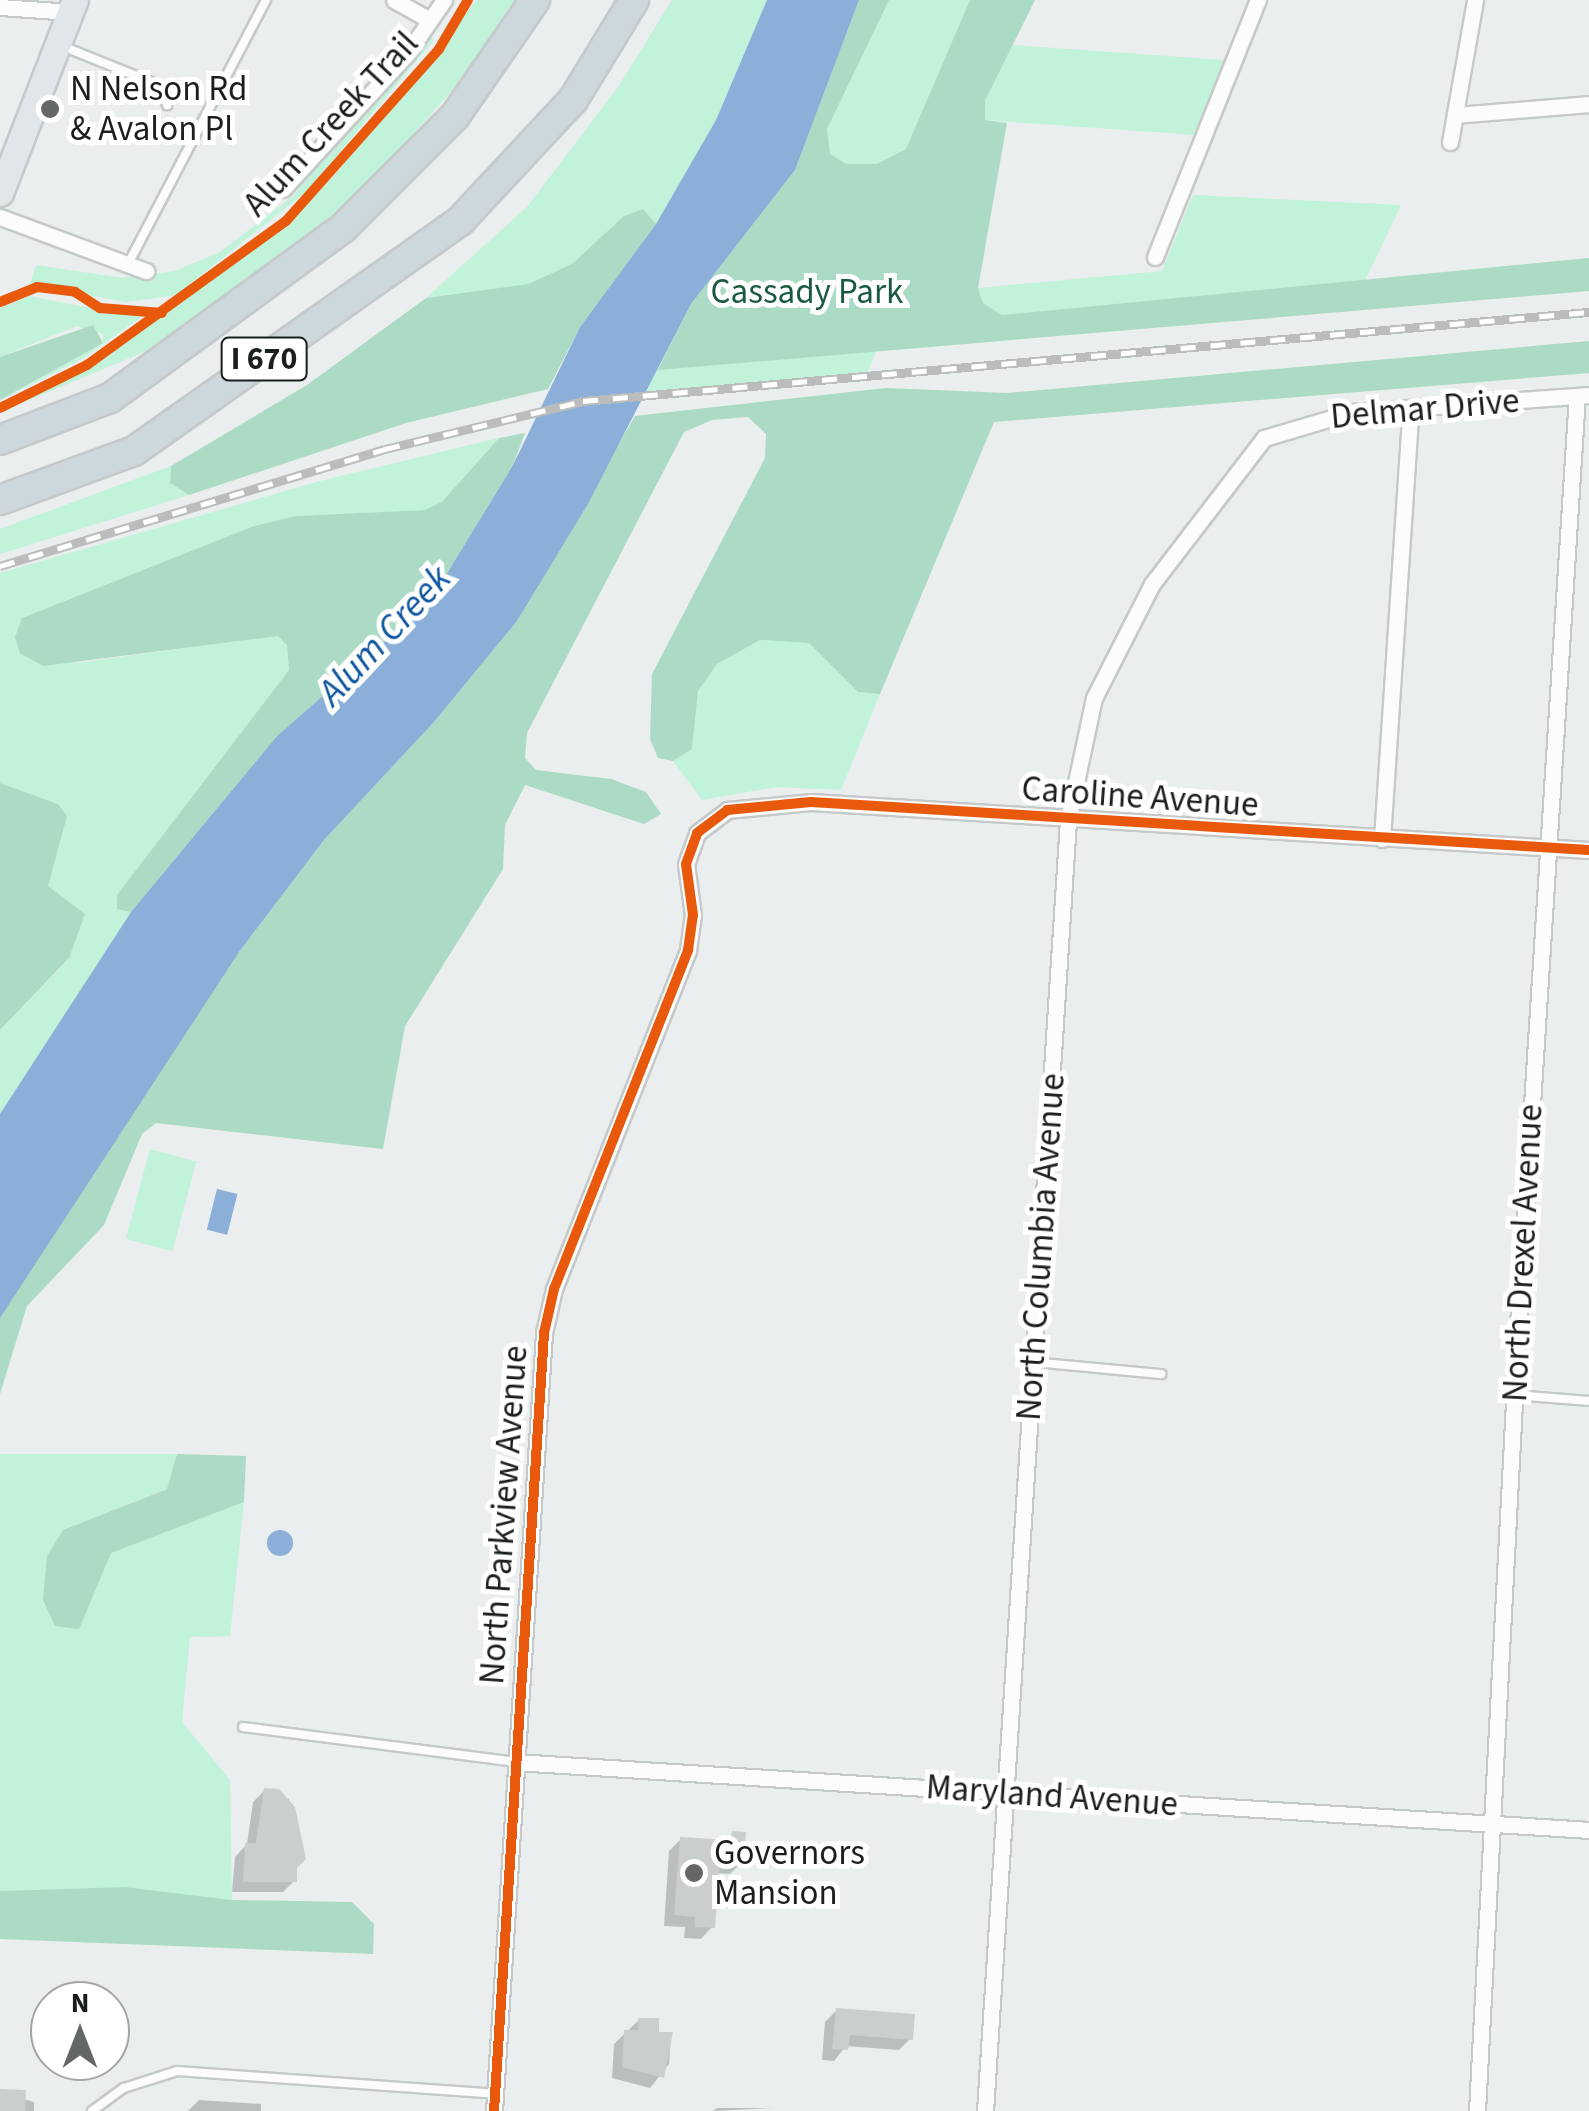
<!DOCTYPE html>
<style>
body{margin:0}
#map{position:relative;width:1589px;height:2111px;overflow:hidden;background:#eaeeee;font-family:"Source Sans 3",sans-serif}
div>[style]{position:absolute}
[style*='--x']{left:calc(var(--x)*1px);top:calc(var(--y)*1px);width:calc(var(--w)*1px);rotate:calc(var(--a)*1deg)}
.green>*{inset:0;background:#c1f2da;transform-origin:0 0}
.forest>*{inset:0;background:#abdbc4}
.water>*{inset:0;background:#8bafd9;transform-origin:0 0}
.round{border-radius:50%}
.shadow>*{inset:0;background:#0003}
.building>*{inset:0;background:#cbcece;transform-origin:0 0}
.roads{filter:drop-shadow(2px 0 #c6c9ca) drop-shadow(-2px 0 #c6c9ca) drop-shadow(0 2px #c6c9ca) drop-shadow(0 -2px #c6c9ca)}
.lane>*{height:8px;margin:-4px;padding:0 4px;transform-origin:4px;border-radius:4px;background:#fcfcfc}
.street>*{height:15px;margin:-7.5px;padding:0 7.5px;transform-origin:7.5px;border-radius:7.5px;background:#fcfcfc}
.primary>*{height:25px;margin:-12.5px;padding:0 12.5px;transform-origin:12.5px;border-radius:12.5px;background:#e0e6e9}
.highway>*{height:28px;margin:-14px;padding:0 14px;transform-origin:14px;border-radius:14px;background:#cdd8dc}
.rail>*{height:9px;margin-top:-4.5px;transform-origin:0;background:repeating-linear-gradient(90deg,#fff 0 15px,#bbbdbd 0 30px);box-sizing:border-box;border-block:2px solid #bbbdbd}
.cycleway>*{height:10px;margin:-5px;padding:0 5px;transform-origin:5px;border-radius:5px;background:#e8590c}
.dots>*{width:28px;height:28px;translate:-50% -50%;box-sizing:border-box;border:5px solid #fff;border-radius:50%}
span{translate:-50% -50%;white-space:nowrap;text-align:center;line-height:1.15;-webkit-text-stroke:10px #fff;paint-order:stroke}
.shield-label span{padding:2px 8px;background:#fff;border:2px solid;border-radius:8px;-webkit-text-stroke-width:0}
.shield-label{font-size:32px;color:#1b1e1e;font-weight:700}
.poi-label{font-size:35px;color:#1b1e1e}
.left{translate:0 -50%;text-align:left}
.street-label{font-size:35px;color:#1b1e1e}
.park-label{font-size:35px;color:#1a5b3f}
.water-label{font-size:38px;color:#0e569f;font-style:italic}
.north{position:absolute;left:30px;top:1981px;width:100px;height:100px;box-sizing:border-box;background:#fff;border:2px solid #a4a5a5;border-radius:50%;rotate:0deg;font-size:28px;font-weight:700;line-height:40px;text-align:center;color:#1b1e1e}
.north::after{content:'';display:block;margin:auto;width:35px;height:45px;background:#636767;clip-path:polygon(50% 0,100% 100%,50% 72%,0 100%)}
</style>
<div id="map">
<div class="green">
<i style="clip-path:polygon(477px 0,519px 0,473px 67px,383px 168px,274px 268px,149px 350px,0 412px,98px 360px,273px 235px,334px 176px)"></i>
<i style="clip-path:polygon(672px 0,767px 0,716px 120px,656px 224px,642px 209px,624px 216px,572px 264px,528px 284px,426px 298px,527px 207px,618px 87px)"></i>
<i style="clip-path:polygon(859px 0,1015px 0,867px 374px,643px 394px,691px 304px,795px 170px)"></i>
<i style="clip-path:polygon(427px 34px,434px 40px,306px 192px,176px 295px,126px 302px,30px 284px,36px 265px,123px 278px,175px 271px,220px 252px,292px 197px)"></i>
<i style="clip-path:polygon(1013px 45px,1224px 60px,1195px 135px,985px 120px,985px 101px)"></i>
<i style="clip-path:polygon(1193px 195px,1401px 205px,1365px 281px,1034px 317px,1002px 315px,983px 303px,978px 288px,1162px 271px)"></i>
<i style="clip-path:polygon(29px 296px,101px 310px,145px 314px,85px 357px,0 400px,103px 343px,103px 334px,77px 326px,0 357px,0 308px)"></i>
<i style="clip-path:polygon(499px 438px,442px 503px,425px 510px,296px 516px,254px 526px,22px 618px,77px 663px,278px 635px,287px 645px,289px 670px,117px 895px,118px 909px,131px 912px,0 1114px,0 1030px,69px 959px,48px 886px,58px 804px,0 783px,0 573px,324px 480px)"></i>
<i style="clip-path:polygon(171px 466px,170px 483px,189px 495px,0 554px,0 529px)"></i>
<i style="clip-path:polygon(760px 640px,809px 643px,858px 692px,880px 694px,841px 790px,776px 787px,702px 800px,673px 761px,692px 749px,698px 691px,717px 664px)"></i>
<i style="left:150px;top:1149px;width:48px;height:93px;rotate:15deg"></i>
<i style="clip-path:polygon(0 1454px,177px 1454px,168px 1488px,63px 1530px,55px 1626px,79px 1628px,110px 1553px,244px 1502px,230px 1636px,190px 1637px,182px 1722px,230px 1780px,232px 1900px,125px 1887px,0 1891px)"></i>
</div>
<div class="forest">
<i style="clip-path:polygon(859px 0,889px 0,827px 129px,830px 154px,846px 164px,877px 164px,906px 149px,970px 0,1035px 0,985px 101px,985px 120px,1007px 123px,978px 288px,983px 303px,1002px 315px,1589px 258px,1589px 291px,658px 370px,691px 304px,795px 170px)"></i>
<i style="clip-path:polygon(643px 209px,656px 224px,580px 327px,548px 389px,406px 423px,189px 495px,170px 483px,171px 466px,307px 385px,426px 298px,528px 284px,572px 264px,624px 216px)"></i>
<i style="clip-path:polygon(93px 325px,103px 343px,0 400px,0 357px)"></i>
<i style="clip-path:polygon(1589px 341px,1589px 373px,994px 422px,880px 694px,858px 692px,809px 643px,760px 640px,717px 664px,698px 691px,692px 749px,673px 761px,658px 758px,650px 739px,652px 674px,765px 458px,766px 434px,748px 417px,712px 420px,684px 432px,527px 733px,525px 758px,536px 770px,611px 779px,646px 792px,661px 814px,644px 824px,525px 785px,505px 825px,503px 869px,405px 1026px,383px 1149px,156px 1123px,142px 1134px,104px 1225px,27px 1306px,0 1394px,0 1318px,39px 1249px,239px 952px,324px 840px,434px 722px,517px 621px,635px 416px,886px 388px,1007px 393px)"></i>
<i style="clip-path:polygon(525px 433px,513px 465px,429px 603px,277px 736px,131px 912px,117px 909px,117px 895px,289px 670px,287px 645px,278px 636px,43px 666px,20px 653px,15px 637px,22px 618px,254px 526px,296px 516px,425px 510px,442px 502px,499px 438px)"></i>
<i style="clip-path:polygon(0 783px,58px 804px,67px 816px,48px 886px,85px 914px,69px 958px,0 1030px)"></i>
<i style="clip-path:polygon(177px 1454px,246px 1456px,244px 1502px,111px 1553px,79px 1629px,55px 1626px,43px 1600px,47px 1556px,63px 1530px,167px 1489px)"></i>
<i style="clip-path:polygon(125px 1887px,232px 1900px,352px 1902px,374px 1924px,373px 1954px,0 1939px,0 1891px)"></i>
</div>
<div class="water">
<i style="clip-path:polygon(767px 0,859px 0,795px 170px,691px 304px,589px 502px,517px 621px,434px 722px,324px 840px,239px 952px,0 1318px,0 1114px,131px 912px,277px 736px,429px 603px,513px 465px,580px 327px,656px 224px,716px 120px)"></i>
<i style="left:217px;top:1189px;width:21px;height:42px;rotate:14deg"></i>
<i class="round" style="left:267px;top:1530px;width:26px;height:26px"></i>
</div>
<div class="shadow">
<i style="clip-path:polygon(264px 1791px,289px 1799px,294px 1881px,283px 1892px,232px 1892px,235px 1857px,247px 1844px,253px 1802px)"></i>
<i style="clip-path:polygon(733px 1834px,742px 1862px,730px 1874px,716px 1873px,712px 1927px,701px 1939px,684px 1938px,685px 1927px,664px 1926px,669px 1851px,681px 1839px,724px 1842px)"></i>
<i style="clip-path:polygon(837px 2010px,910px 2039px,899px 2050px,846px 2046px,834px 2061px,822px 2060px,825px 2022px)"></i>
<i style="clip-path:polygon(639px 2020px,656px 2034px,671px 2035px,669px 2064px,650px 2088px,612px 2078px,614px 2044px)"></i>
<i style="clip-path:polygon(0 2092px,34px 2102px,34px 2111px,0 2111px)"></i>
<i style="clip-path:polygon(199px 2100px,261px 2104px,261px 2111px,188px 2111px)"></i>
<i style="clip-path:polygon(717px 2108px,773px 2108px,713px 2111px)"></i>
</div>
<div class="building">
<i style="clip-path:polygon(264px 1788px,279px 1789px,295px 1807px,306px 1859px,297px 1868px,297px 1882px,243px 1882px,245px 1843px,256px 1843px)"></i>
<i style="clip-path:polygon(732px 1831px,746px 1832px,744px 1863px,720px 1862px,715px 1928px,695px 1927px,695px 1917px,674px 1915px,680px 1837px,731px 1840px)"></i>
<i style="clip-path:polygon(836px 2008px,915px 2014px,913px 2040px,850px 2035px,848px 2050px,832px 2049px)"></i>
<i style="clip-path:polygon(638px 2018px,659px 2018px,659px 2032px,673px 2032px,664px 2078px,622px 2067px,624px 2030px,638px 2030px)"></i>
<i style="left:0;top:2089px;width:26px;height:22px;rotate:2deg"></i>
</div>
<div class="roads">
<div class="lane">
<i style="--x:62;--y:46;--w:105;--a:21.9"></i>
<i style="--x:159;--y:85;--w:22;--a:68"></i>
<i style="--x:128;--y:264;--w:298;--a:-62.4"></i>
<i style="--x:1033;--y:1362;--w:129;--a:5.4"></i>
<i style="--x:1515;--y:1395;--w:74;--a:4.6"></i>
<i style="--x:243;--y:1727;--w:274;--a:7.3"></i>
<i style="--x:92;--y:2111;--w:39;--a:-36"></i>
<i style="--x:124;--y:2088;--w:56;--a:-17.8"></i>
<i style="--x:177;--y:2071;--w:319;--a:4.1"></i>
</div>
<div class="street">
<i style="--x:394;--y:0;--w:41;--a:29.1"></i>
<i style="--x:0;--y:7;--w:71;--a:4"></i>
<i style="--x:1455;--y:115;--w:134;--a:-4.7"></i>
<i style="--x:1450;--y:142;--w:144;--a:-80"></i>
<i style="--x:283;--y:189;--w:182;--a:-47.5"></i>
<i style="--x:406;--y:55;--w:67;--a:-55.4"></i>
<i style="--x:0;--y:217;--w:156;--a:20.3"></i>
<i style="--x:1155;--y:257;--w:277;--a:-68.2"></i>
<i style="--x:1382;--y:839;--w:432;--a:-86.2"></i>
<i style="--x:515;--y:1762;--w:1076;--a:3.62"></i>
<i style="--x:494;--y:2111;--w:780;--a:-86.32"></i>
<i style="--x:544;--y:1333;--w:45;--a:-77.2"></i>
<i style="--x:554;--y:1289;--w:365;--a:-68.4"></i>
<i style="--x:688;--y:950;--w:35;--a:-82"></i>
<i style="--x:693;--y:915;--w:51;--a:-97.8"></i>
<i style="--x:686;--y:864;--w:33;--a:-70"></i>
<i style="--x:697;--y:833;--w:38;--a:-37"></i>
<i style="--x:727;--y:810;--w:84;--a:-5.4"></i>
<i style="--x:811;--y:802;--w:779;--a:3.53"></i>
<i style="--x:985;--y:2111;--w:1294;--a:-86.32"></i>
<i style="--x:1068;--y:820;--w:125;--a:-78"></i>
<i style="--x:1094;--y:698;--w:128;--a:-63"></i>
<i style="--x:1152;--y:584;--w:184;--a:-52.5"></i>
<i style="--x:1264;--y:438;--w:92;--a:-16.5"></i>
<i style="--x:1352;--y:412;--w:238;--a:-4.1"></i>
<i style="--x:1477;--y:2111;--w:787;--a:-87.01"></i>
<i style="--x:1518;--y:1325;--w:931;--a:-86.37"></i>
</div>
<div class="primary">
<i style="--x:0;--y:193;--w:207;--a:-68.8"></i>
</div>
<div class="highway">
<i style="--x:0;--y:440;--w:118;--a:-20.9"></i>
<i style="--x:110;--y:398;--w:288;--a:-36.1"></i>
<i style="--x:343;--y:228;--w:158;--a:-45"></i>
<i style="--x:455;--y:116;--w:141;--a:-55.4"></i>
<i style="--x:0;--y:500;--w:143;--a:-20.1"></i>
<i style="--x:134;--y:451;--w:400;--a:-35.2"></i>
<i style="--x:461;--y:220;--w:164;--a:-47"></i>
<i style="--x:573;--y:100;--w:117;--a:-58.6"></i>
</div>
</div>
<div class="rail">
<i style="--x:0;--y:566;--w:402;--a:-16.9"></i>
<i style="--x:385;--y:449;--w:204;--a:-13.6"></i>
<i style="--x:583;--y:401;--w:1010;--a:-5.06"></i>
</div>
<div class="cycleway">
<i style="--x:0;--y:302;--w:40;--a:-22"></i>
<i style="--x:37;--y:287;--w:38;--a:7"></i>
<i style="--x:75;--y:292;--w:30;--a:33"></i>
<i style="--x:100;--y:308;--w:62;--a:4.6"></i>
<i style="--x:0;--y:408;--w:97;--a:-26.3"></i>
<i style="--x:87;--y:365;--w:246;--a:-35.9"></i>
<i style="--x:286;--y:221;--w:230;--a:-48.3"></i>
<i style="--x:439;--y:49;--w:57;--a:-59.4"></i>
<i style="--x:494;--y:2111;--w:780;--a:-86.32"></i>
<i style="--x:544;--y:1333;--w:45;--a:-77.2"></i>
<i style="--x:554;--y:1289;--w:365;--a:-68.4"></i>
<i style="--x:688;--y:950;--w:35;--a:-82"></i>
<i style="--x:693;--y:915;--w:51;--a:-97.8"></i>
<i style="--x:686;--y:864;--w:33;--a:-70"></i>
<i style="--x:697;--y:833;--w:38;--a:-37"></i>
<i style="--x:727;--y:810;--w:84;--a:-5.4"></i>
<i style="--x:811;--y:802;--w:779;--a:3.53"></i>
</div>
<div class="dots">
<i style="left:50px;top:109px;background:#636767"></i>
<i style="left:694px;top:1873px;background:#636767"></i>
</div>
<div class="shield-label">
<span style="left:264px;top:359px">I 670</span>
</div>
<div class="poi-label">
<span class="left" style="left:70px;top:109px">N Nelson Rd<br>&amp; Avalon Pl</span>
<span class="left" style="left:714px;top:1873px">Governors<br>Mansion</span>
</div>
<div class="street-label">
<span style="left:331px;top:124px;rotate:-47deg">Alum Creek Trail</span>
<span style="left:1425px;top:409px;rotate:-5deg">Delmar Drive</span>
<span style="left:1140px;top:797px;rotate:4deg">Caroline Avenue</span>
<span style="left:1041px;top:1247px;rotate:-86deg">North Columbia Avenue</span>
<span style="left:1523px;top:1253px;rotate:-87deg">North Drexel Avenue</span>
<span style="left:504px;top:1515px;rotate:-86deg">North Parkview Avenue</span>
<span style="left:1052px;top:1796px;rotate:4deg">Maryland Avenue</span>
</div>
<div class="park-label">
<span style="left:807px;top:292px">Cassady Park</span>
</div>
<div class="water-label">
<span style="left:385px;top:636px;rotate:-47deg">Alum Creek</span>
</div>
<div class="north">N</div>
</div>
